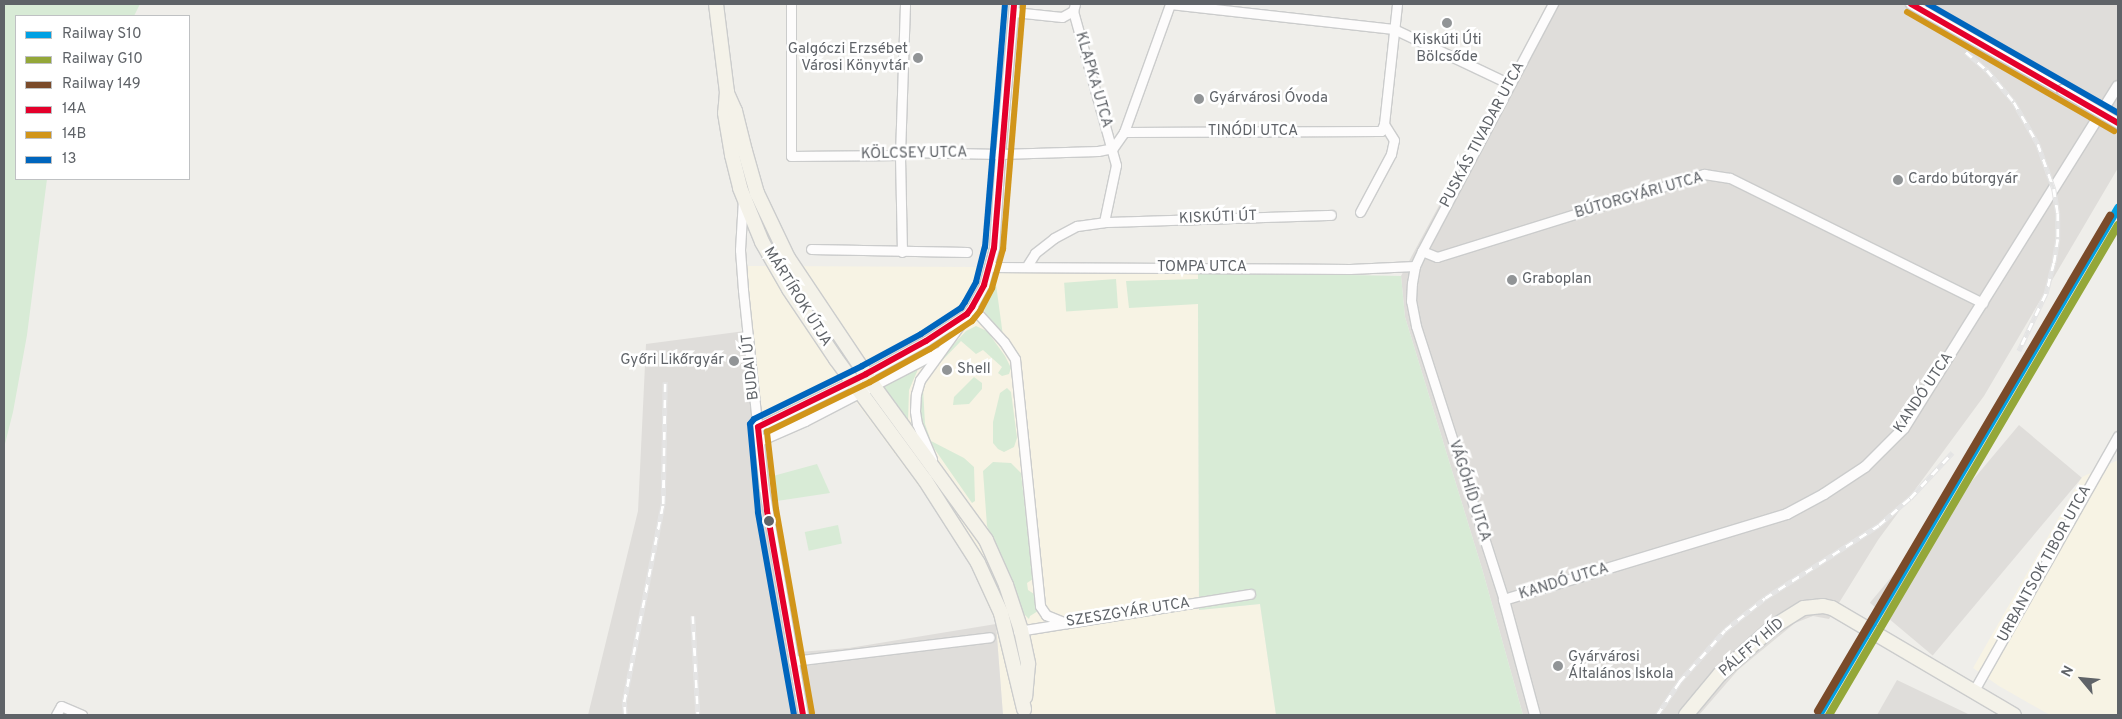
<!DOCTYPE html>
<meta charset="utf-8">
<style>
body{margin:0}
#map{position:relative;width:2122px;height:719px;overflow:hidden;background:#efeeea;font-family:Overpass,sans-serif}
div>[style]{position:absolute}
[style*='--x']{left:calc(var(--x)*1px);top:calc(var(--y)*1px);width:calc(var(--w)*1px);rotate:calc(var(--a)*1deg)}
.commercial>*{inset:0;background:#f7f3e4}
.industrial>*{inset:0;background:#dfddda;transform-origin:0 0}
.green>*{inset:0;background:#d8ebd6;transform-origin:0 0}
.roads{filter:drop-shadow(1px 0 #cbcccc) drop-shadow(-1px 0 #cbcccc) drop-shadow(0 1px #cbcccc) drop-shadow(0 -1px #cbcccc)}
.minor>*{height:9px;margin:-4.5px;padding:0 4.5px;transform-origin:4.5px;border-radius:4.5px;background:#fdfcfc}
.tertiary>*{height:10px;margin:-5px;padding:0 5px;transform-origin:5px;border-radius:5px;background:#fdfcfc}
.primary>*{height:14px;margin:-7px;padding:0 7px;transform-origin:7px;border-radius:7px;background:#f4f2e9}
.rail>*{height:4.5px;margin-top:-2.25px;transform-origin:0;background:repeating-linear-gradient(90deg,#fff 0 8px,#e4e4e4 0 16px);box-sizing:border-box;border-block:1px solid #e4e4e4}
.bridges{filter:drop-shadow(1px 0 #cbcccc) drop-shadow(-1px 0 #cbcccc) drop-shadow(0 1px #cbcccc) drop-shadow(0 -1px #cbcccc)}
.tertiary-bridge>*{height:10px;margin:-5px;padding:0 5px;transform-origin:5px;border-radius:5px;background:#fdfcfc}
.bus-1>*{height:6px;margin:-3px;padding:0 3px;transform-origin:3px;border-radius:3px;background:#e4002b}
.bus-2>*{height:6px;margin:-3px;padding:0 3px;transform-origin:3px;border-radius:3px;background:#d1951a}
.bus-3>*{height:6px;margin:-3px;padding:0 3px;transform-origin:3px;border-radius:3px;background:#0065bd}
.rail-1>*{height:8px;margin:-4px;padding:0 4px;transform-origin:4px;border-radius:4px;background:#00a0e3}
.rail-2>*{height:8px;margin:-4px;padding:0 4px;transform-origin:4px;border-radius:4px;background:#94a739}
.rail-3>*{height:8px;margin:-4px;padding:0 4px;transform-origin:4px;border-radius:4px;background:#7a4b2a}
.dots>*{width:14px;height:14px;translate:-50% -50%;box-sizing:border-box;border:2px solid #fff;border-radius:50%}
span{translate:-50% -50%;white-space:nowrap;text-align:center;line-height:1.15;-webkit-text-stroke:5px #fff;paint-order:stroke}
.poi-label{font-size:15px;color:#5f6368}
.right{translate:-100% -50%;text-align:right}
.left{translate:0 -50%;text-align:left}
.street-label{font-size:15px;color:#5f6368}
.frame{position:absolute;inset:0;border:5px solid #5f6368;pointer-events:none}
.legend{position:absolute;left:15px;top:15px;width:175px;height:165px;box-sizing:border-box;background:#fff;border:1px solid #bfc1c3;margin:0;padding:6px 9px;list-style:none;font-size:15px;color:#5f6368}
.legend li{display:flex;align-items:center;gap:10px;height:25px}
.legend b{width:25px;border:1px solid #bfc1c3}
.north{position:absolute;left:2057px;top:654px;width:50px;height:50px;-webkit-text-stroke:4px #fff;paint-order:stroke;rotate:298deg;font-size:14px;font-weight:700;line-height:20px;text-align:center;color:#5f6368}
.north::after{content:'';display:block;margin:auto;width:18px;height:22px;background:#5f6368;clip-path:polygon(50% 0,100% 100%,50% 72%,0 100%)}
</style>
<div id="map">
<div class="commercial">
<i style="clip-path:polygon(736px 266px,978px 267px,1198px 272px,1199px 610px,1260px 604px,1276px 715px,1003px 715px,996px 624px,975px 574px,952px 531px,854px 399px,757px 444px)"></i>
<i style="clip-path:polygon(2118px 460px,2118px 715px,2050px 715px,1999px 686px,1973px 668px,2082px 477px)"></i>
</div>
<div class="industrial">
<i style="clip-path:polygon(1551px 4px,2118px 4px,2118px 168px,1984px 396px,1878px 540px,1829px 619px,1813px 616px,1795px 623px,1738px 670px,1699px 715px,1523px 715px,1483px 572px,1405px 317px,1401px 276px,1477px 135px)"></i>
<i style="clip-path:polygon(745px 331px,770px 545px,787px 653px,849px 648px,996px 624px,1003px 715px,588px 715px,638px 511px,646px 344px)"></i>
<i style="left:2019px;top:425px;width:82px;height:232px;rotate:40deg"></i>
<i style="clip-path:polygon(1897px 680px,1966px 713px,1970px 715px,1877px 715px)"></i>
</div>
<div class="green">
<i style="clip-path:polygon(4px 4px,140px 4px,134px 16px,16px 16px,16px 179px,47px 179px,27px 335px,13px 412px,4px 448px)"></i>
<i style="clip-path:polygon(1198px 272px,1401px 276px,1405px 317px,1483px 572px,1523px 715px,1276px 715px,1260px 604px,1199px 610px,1198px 304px,1129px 308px,1126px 281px,1198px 279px)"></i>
<i style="clip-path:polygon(995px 277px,1003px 336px,987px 317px,984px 310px,984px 303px)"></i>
<i style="left:1116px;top:279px;width:29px;height:52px;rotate:86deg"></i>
<i style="clip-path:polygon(976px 326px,987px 331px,1005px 356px,1011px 368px,1009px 374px,1002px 376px,998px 373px,1002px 367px,983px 350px,976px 354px,961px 341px,932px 371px,923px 389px,925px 424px,931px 441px,964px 458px,974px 467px,975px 501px,972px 503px,929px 441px,919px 420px,919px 390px,928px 372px,966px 331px)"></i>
<i style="clip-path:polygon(953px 327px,955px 328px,935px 348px,879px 375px,880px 370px,930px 344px)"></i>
<i style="clip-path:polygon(919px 367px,909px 390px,908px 421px,883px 386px)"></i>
<i style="clip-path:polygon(974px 377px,982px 383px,982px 389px,969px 404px,953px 405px,954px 397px)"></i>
<i style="clip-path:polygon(1007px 388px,1011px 392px,1017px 438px,1014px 447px,1004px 452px,998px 449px,993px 443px,993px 422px,1000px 393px)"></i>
<i style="clip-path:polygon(993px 462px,1011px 463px,1021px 473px,1033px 579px,1027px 583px,1028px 590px,1034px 594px,1038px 611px,1030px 616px,1029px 619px,1023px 613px,1012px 581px,987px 526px,983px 471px)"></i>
<i style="clip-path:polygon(817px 464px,830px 493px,777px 501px,773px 476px)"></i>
<i style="left:838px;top:525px;width:19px;height:34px;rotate:78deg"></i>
</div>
<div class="roads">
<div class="minor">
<i style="--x:791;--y:4;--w:152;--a:90"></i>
<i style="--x:791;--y:156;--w:109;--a:-0.5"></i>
<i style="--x:900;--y:155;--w:9;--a:-21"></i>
<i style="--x:908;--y:152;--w:92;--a:1.2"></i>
<i style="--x:1000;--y:154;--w:98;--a:-1.8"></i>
<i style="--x:1098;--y:151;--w:15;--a:-11"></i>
<i style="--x:1113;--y:148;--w:19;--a:-55"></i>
<i style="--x:1124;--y:132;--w:136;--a:-70.2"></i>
<i style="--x:1170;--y:4;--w:225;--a:6.4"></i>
<i style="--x:1394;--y:29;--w:128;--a:25.4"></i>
<i style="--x:1014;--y:12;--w:48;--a:5.9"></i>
<i style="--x:1062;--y:17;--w:13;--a:-29"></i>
<i style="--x:1073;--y:11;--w:7;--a:-74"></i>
<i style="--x:1124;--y:132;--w:257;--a:-0.2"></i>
<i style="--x:1381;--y:131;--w:8;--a:-67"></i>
<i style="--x:1384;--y:124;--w:121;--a:-83.8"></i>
<i style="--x:743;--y:199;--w:51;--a:93.4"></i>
<i style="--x:740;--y:250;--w:40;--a:85.7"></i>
<i style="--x:743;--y:290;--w:200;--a:84"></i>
<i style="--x:764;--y:489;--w:229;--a:80.2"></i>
<i style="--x:1360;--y:212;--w:66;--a:-61.9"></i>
<i style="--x:1391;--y:154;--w:14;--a:-78"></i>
<i style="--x:1394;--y:140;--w:19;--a:-122"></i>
<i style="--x:1104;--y:222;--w:227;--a:-1.8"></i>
<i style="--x:811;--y:249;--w:156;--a:1.1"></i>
<i style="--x:1422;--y:251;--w:16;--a:22"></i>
<i style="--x:1437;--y:257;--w:280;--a:-17.3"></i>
<i style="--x:1704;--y:174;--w:26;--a:9"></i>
<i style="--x:1730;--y:178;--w:282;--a:26.3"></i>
<i style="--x:902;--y:252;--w:97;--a:-91.2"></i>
<i style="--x:900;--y:155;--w:151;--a:-88.1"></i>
<i style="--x:1027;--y:266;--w:15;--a:-58"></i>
<i style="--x:1035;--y:253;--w:24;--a:-38"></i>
<i style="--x:1054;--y:238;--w:26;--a:-28"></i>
<i style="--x:1077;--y:226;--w:27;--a:-8"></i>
<i style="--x:1104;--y:222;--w:58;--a:-78.1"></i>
<i style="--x:1116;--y:165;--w:160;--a:-105.6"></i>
<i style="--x:989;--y:267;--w:361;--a:0.3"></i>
<i style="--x:1350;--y:269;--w:65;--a:-2.6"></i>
<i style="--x:972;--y:307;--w:47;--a:47.6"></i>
<i style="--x:1004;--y:342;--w:20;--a:57"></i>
<i style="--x:1015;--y:359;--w:248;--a:84.2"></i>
<i style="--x:1040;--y:606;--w:11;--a:56"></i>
<i style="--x:1046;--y:615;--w:22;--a:22"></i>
<i style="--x:758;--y:427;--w:120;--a:-26.1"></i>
<i style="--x:866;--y:374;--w:68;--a:-28.8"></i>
<i style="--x:926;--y:341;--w:49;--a:-33.4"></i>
<i style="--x:967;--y:314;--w:9;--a:-54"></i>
<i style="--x:972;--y:307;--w:25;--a:-61"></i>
<i style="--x:984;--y:285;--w:38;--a:-75"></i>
<i style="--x:994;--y:248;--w:94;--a:-86.3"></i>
<i style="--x:1000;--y:154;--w:151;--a:-84.7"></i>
<i style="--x:759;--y:441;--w:50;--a:-23.5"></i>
<i style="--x:805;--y:421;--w:150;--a:-27.4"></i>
<i style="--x:932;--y:459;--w:38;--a:-113"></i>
<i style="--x:917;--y:424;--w:13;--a:-99"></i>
<i style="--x:915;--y:411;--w:17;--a:-87"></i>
<i style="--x:916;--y:394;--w:15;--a:-74"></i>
<i style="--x:920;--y:380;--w:77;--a:-54"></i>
<i style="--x:1504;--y:600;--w:288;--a:-107.8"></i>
<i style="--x:1416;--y:326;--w:25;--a:-101"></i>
<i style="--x:1411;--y:301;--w:18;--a:-87"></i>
<i style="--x:1412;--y:283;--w:17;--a:-80"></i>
<i style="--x:1415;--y:266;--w:17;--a:-65"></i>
<i style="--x:1422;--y:251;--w:280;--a:-62.1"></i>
<i style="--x:1018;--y:631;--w:235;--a:-9.1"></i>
<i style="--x:793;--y:661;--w:198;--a:-6.9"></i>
<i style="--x:1973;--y:692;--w:294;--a:-60.5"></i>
<i style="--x:56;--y:715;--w:10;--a:-61"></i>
<i style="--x:61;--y:706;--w:23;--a:23"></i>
</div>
<div class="tertiary">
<i style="--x:1911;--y:4;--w:174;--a:29.7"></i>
<i style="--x:1535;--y:715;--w:119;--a:-105.1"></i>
<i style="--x:1504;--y:600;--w:296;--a:-16.9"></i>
<i style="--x:1787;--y:514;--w:42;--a:-28.4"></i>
<i style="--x:1824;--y:494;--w:49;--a:-33.4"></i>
<i style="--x:1865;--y:467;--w:55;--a:-45"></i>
<i style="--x:1904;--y:428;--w:403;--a:-58"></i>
</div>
<div class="primary">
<i style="--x:716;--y:4;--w:89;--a:82.9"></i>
<i style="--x:727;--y:92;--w:21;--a:95"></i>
<i style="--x:725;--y:113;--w:43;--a:80.5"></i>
<i style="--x:732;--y:155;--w:34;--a:76"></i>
<i style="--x:740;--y:188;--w:58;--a:67.8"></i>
<i style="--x:762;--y:242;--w:54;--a:60.1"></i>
<i style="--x:789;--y:289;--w:84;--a:56.1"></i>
<i style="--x:836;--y:359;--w:150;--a:53.7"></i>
<i style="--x:925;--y:480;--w:98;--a:57.4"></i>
<i style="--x:978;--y:563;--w:55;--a:65.3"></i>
<i style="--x:1001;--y:613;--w:99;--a:76.5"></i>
<i style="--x:727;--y:93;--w:20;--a:66"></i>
<i style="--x:735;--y:111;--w:41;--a:76"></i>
<i style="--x:745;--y:151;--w:44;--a:74.1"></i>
<i style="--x:757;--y:193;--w:72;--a:64.5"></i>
<i style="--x:788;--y:258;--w:153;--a:56.2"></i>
<i style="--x:873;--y:385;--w:192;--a:53.9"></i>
<i style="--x:986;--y:540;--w:49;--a:66"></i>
<i style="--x:1006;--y:585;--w:47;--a:71.6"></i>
<i style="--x:1021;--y:630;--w:35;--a:78"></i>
<i style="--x:1028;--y:664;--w:33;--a:95"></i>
<i style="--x:1686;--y:715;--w:53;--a:-50.3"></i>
<i style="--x:1720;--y:674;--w:71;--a:-41.6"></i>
<i style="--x:1773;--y:627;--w:36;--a:-32"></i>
<i style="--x:1804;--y:608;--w:19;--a:-6"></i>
<i style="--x:1823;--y:606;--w:9;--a:13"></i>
<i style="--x:1832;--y:608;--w:211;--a:30.5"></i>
</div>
</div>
<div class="rail">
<i style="--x:1966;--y:52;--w:28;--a:41"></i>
<i style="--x:1987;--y:70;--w:42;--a:49.8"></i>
<i style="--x:2014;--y:102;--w:48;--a:60.3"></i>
<i style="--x:2038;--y:144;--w:48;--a:70.4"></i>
<i style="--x:2054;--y:189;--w:24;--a:81"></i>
<i style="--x:2058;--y:213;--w:26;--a:90"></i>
<i style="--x:2058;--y:239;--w:24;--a:99"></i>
<i style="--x:2054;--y:263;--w:32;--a:104"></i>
<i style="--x:2046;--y:294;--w:63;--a:115.3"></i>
<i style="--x:693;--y:616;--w:99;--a:87.1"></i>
<i style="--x:625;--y:715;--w:13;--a:-94"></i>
<i style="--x:624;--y:702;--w:202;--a:-78.9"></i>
<i style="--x:663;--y:504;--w:122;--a:-89.1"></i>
<i style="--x:1657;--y:715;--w:40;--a:-56"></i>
<i style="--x:1679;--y:682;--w:69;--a:-48.5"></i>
<i style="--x:1725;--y:630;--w:51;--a:-38.7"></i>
<i style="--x:1765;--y:598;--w:135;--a:-32.6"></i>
<i style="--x:1879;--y:525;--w:41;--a:-41.1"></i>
<i style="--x:1910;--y:498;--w:62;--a:-47"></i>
</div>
<div class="bridges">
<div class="tertiary-bridge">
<i style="--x:2062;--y:90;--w:65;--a:30.5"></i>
</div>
</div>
<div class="bus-1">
<i style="--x:1911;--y:4;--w:239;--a:29.9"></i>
<i style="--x:803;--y:715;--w:208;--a:-100"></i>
<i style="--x:767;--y:510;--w:83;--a:-96.2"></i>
<i style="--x:758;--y:427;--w:120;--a:-26.1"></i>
<i style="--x:866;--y:374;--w:68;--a:-28.8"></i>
<i style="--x:926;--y:341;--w:49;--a:-33.4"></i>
<i style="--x:967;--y:314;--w:9;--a:-54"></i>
<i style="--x:972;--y:307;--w:25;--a:-61"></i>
<i style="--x:984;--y:285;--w:38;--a:-75"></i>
<i style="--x:994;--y:248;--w:245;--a:-85.3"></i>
</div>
<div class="bus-2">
<i style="--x:1907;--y:12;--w:239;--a:29.9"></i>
<i style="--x:812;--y:713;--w:207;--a:-100"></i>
<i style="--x:776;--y:509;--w:78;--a:-96.7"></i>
<i style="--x:767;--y:432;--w:114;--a:-25.9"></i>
<i style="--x:870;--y:382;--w:68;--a:-28.8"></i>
<i style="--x:930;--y:349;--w:50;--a:-33.7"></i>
<i style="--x:972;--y:321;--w:13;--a:-51"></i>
<i style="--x:980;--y:311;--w:26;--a:-62"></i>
<i style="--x:992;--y:288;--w:41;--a:-74.2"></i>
<i style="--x:1003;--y:249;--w:245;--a:-85.3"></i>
</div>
<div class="bus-3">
<i style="--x:1928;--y:4;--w:219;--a:29.8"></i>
<i style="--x:794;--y:715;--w:206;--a:-100.1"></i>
<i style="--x:758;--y:512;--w:88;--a:-95.2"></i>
<i style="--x:750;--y:424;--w:6;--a:-51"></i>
<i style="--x:754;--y:419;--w:120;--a:-26.1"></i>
<i style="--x:862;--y:366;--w:67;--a:-28.5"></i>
<i style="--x:921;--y:334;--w:48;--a:-33"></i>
<i style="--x:961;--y:308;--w:7;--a:-56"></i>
<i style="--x:965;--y:302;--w:23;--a:-61"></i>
<i style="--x:976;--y:282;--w:36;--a:-76"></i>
<i style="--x:985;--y:247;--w:244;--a:-85.3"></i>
</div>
<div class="rail-1">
<i style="--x:1819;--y:715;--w:589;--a:-59.47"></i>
</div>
<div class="rail-2">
<i style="--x:1829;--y:715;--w:569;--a:-59.47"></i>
</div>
<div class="rail-3">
<i style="--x:1818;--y:711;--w:575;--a:-59.46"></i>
</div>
<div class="dots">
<i style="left:1447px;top:23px;background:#919496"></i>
<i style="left:918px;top:58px;background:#919496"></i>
<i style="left:1199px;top:99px;background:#919496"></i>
<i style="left:1898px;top:180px;background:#919496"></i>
<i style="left:1512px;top:280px;background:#919496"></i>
<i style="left:734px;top:361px;background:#919496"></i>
<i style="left:947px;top:370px;background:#919496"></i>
<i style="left:769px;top:521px;background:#5f6368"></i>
<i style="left:1558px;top:666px;background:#919496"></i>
</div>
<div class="poi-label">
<span style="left:1447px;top:49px">Kiskúti Úti<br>Bölcsőde</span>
<span class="right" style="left:908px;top:58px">Galgóczi Erzsébet<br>Városi Könyvtár</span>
<span class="left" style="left:1209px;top:99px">Gyárvárosi Óvoda</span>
<span class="left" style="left:1908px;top:180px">Cardo bútorgyár</span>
<span class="left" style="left:1522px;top:280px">Graboplan</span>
<span class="right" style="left:724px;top:361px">Győri Likőrgyár</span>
<span class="left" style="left:957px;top:370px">Shell</span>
<span class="left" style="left:1568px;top:666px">Gyárvárosi<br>Általános Iskola</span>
</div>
<div class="street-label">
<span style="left:1093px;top:80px;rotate:74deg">KLAPKA UTCA</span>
<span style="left:1253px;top:132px">TINÓDI UTCA</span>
<span style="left:1483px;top:135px;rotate:-62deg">PUSKÁS TIVADAR UTCA</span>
<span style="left:914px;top:154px;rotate:-1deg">KÖLCSEY UTCA</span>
<span style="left:1639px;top:196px;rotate:-16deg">BÚTORGYÁRI UTCA</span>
<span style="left:1218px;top:218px;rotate:-2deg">KISKÚTI ÚT</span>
<span style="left:1202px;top:268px">TOMPA UTCA</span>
<span style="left:797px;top:297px;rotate:58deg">MÁRTÍROK ÚTJA</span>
<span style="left:751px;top:367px;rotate:-96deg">BUDAI ÚT</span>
<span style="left:1924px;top:393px;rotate:-56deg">KANDÓ UTCA</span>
<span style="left:1469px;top:491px;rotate:72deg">VÁGÓHÍD UTCA</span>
<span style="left:2045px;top:564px;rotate:-61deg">URBANTSOK TIBOR UTCA</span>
<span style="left:1564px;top:582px;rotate:-17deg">KANDÓ UTCA</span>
<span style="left:1128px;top:613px;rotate:-9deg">SZESZGYÁR UTCA</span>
<span style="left:1752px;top:648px;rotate:-41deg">PÁLFFY HÍD</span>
</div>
<div class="frame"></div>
<ul class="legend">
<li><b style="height:6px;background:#00a0e3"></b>Railway S10</li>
<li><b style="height:6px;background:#94a739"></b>Railway G10</li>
<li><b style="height:6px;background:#7a4b2a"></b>Railway 149</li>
<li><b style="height:6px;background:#e4002b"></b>14A</li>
<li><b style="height:6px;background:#d1951a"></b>14B</li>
<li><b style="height:6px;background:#0065bd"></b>13</li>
</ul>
<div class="north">N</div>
</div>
